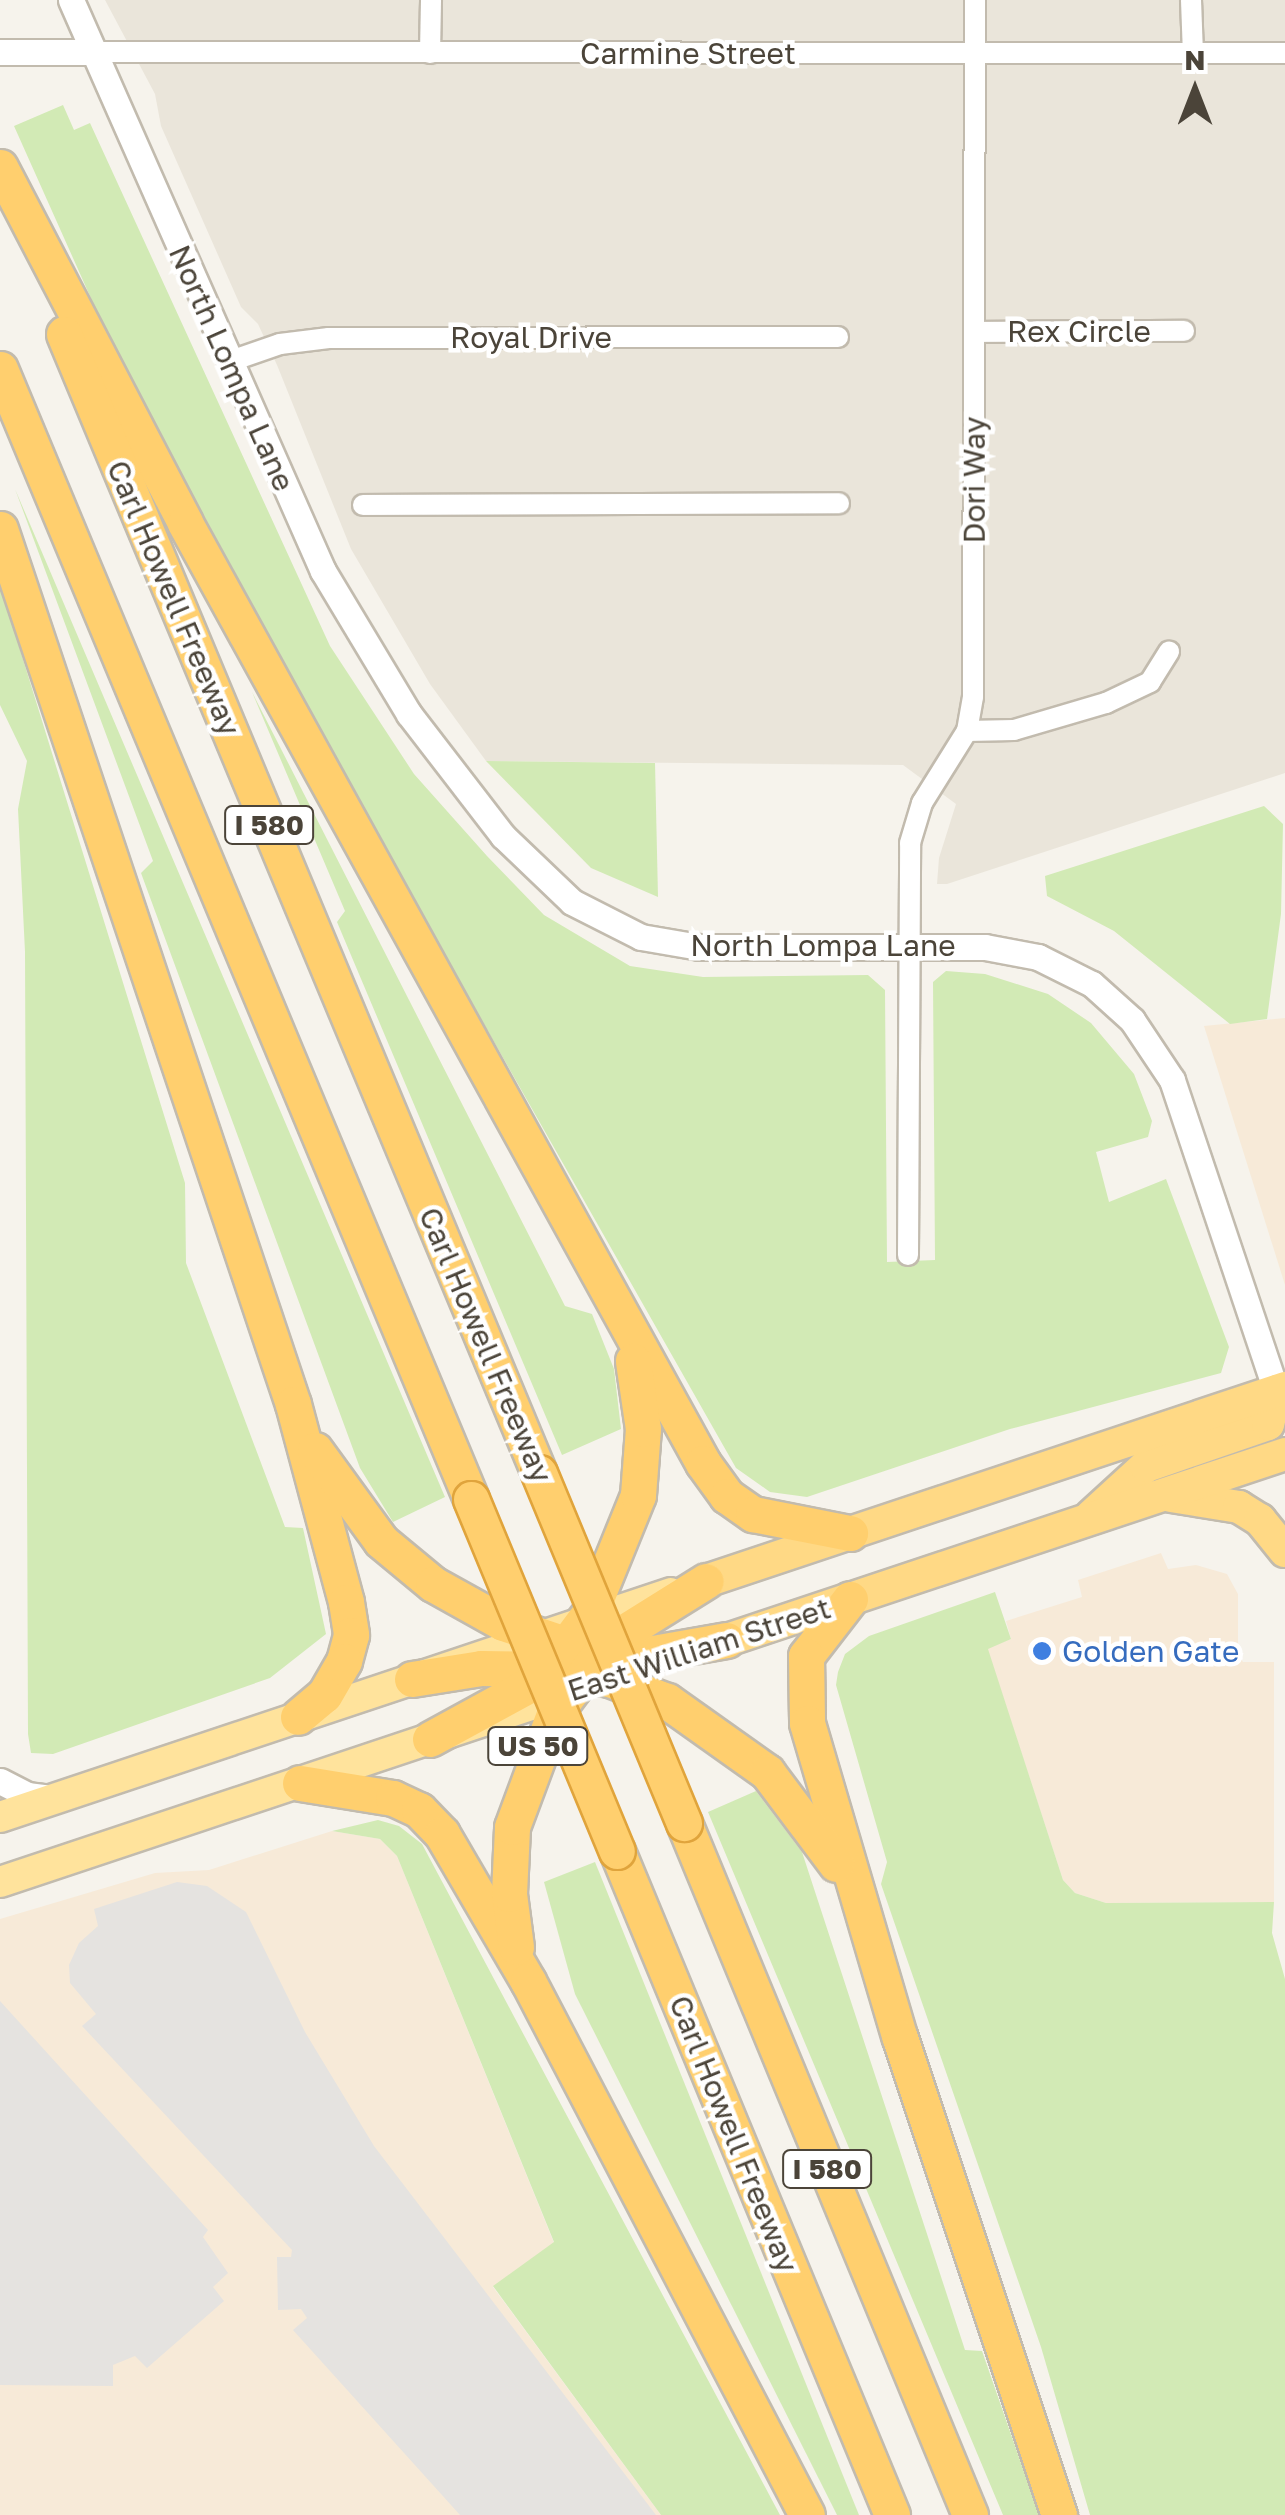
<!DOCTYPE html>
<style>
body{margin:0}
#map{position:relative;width:1285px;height:2515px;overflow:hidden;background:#f6f3ec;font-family:"Golos Text",sans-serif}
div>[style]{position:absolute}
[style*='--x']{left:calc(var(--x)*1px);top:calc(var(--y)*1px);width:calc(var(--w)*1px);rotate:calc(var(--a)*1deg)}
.residential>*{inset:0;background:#eae5da}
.commercial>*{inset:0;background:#f7ead8}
.green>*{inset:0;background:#d2eab5}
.parking>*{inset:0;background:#e5e3e0}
.roads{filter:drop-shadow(2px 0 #c2bbae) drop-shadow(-2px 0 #c2bbae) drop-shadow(0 2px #c2bbae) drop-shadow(0 -2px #c2bbae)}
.minor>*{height:20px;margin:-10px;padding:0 10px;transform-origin:10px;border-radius:10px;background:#fff}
.tertiary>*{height:25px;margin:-12.5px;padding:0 12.5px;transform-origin:12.5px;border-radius:12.5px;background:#fff}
.primary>*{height:30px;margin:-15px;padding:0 15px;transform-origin:15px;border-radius:15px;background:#ffe39c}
.trunk>*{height:32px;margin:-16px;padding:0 16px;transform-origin:16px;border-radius:16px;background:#ffd985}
.motorway>*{height:35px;margin:-17.5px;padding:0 17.5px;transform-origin:17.5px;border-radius:17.5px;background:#ffcf6e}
.bridges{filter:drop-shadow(2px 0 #e0a43c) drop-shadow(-2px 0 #e0a43c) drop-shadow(0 2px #e0a43c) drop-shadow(0 -2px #e0a43c)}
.motorway-bridge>*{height:35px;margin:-17.5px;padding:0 17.5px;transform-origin:17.5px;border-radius:17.5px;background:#ffcf6e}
.dots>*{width:28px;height:28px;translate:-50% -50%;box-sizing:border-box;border:5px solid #fff;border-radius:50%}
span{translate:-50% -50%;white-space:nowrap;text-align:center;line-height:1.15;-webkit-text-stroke:9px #fff;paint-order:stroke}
.shield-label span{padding:2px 8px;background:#fff;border:2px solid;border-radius:8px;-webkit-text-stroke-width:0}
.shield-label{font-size:28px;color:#4b4439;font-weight:700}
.street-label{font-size:30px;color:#4b4439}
.shop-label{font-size:30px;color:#366cbe}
.left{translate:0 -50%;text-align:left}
.north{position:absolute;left:1145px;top:40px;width:100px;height:100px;-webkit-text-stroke:8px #fff;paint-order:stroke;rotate:0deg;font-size:28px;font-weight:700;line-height:40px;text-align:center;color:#4b4439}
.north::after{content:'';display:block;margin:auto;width:35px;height:45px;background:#4b4439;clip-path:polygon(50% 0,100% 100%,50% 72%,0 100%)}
</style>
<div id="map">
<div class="residential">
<i style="clip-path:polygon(105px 0,1285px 0,1285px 773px,947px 884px,937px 884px,939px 858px,956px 804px,903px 765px,486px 761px,430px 684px,351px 549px,277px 365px,258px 324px,241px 307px,161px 126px,155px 94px)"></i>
</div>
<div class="commercial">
<i style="clip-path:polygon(1285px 1018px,1285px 1285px,1204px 1026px)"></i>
<i style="clip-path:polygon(1161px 1553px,1168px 1569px,1196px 1565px,1227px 1574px,1238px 1594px,1238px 1655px,1243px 1662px,1274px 1662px,1274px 1902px,1106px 1903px,1075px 1893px,1063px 1880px,987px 1648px,1011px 1639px,1006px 1621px,1082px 1597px,1078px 1580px)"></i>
<i style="clip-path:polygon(332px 1831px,380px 1839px,397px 1856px,554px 2243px,493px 2287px,661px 2515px,0 2515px,0 1919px,155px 1873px,209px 1870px)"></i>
</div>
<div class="green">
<i style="clip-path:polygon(63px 105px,74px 130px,90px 123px,330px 646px,414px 774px,487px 856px,544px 915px,630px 966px,703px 977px,868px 975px,885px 990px,887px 1262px,935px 1260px,933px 982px,946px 971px,985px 974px,1048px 994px,1091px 1023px,1134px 1074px,1152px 1121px,1148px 1137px,1096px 1152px,1109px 1202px,1166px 1179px,1229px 1347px,1221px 1373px,1010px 1429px,807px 1497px,770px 1492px,736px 1468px,385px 850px,115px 352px,14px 126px)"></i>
<i style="clip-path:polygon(15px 489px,445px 1497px,393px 1522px,360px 1468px,141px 873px,153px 861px)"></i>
<i style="clip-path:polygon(0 585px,185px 1183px,186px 1263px,285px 1527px,303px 1528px,326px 1634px,270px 1678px,53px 1754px,31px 1753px,28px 1734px,25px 952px,18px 809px,27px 761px,0 705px)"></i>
<i style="clip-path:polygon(252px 692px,565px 1306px,592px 1314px,614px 1369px,621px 1429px,562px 1455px,337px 922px,345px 911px)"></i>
<i style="clip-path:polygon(486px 761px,655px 763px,658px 897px,591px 868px)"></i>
<i style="clip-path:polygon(1264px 806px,1283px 824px,1281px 914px,1267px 1019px,1230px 1024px,1114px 931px,1047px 896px,1045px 876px)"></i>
<i style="clip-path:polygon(995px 1592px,1011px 1639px,988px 1649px,1063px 1880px,1075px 1893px,1106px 1903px,1274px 1902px,1272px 1933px,1285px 1979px,1285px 2515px,1090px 2515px,1041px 2347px,881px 1884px,887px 1862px,836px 1685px,838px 1672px,845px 1654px,869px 1636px)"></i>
<i style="clip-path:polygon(756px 1791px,802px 1852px,965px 2350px,982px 2351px,1039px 2515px,1003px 2515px,708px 1812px)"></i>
<i style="clip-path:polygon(378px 1820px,399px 1826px,422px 1844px,780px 2515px,661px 2515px,493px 2286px,554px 2242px,397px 1856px,380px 1839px,332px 1831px)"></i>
<i style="clip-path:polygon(595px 1862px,859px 2515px,837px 2515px,575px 1994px,544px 1882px)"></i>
</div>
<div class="parking">
<i style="clip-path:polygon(177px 1882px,207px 1886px,246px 1912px,305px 2032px,374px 2146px,656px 2515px,460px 2515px,293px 2330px,307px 2318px,301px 2309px,278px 2310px,277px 2257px,291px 2257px,292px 2250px,82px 2026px,96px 2014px,70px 1983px,69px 1965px,79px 1943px,98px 1926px,94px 1909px)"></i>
<i style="clip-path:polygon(0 2001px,208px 2230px,203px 2237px,228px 2273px,213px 2287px,224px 2301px,147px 2368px,135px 2356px,113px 2365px,113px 2386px,0 2385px)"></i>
</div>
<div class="roads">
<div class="minor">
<i style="--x:1191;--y:0;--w:54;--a:87.9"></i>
<i style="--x:91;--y:52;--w:1194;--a:0.05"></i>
<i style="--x:430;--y:53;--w:53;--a:-88.9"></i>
<i style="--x:974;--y:332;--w:210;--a:-0.3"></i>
<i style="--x:228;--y:362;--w:55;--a:-19.1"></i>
<i style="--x:280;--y:344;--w:49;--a:-7"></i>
<i style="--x:329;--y:338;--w:509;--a:-0.11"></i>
<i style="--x:363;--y:505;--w:476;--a:-0.2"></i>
<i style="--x:967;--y:731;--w:47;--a:-1.2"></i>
<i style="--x:1014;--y:730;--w:96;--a:-16.4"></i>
<i style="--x:1106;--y:703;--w:49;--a:-25.5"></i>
<i style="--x:1150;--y:682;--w:36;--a:-58"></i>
<i style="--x:908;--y:1255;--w:412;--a:-89.7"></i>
<i style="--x:910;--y:843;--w:42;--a:-73.3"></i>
<i style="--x:922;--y:803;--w:85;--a:-58"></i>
<i style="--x:967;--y:731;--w:35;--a:-80"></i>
<i style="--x:973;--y:697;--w:697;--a:-89.84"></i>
</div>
<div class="tertiary">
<i style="--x:71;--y:0;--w:624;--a:66.19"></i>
<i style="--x:323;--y:571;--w:167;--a:59"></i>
<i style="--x:409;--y:714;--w:154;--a:52.4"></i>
<i style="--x:503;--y:836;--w:95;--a:43.7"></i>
<i style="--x:572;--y:902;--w:77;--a:26.9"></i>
<i style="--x:641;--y:937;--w:59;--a:9.8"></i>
<i style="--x:699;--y:947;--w:286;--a:0"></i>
<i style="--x:985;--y:947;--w:54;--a:10.7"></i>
<i style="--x:1038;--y:957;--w:60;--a:26.6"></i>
<i style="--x:1092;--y:984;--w:54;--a:42"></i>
<i style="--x:1132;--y:1020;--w:72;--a:56.3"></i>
<i style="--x:1172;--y:1080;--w:344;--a:71.5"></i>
<i style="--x:0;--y:52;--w:91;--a:0"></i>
<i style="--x:0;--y:1781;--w:30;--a:27"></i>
<i style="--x:27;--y:1795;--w:26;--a:7"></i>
</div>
<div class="primary">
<i style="--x:0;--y:1817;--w:707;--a:-18.46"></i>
<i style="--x:0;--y:1882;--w:607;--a:-18.43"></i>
</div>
<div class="trunk">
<i style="--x:1171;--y:1496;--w:69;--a:9.2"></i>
<i style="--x:1239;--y:1507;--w:25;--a:32"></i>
<i style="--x:1260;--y:1520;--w:40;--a:51"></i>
<i style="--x:1091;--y:1516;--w:74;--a:-42.3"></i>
<i style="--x:1146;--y:1466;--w:129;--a:-19"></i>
<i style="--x:1268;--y:1424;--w:34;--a:-75"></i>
<i style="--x:706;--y:1581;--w:610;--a:-18.43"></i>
<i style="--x:727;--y:1640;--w:588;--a:-18.43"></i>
</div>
<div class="motorway">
<i style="--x:0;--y:167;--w:401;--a:62.5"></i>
<i style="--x:185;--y:523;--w:1073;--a:61.14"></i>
<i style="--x:703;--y:1463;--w:41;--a:54"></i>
<i style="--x:727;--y:1496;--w:32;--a:35"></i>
<i style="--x:753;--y:1514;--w:99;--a:11.1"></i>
<i style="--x:64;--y:334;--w:1234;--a:67.36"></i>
<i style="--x:0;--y:369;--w:1224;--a:67.37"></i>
<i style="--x:0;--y:529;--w:923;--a:71.49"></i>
<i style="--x:293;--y:1404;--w:205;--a:75"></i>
<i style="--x:346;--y:1602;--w:33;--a:81"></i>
<i style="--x:351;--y:1635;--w:27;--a:105"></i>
<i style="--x:344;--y:1661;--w:39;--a:120"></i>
<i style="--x:324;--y:1695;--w:34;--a:140"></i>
<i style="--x:315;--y:1450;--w:112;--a:54"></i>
<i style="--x:381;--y:1541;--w:67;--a:39.6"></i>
<i style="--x:433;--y:1584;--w:80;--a:29.1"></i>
<i style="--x:503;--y:1623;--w:75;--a:18.7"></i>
<i style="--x:574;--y:1647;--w:63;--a:8.3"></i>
<i style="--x:636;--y:1656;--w:92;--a:-10"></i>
<i style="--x:850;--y:1599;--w:72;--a:127.7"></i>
<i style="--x:806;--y:1656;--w:67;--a:89.1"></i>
<i style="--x:807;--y:1723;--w:328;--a:73.6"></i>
<i style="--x:900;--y:2038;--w:503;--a:71.57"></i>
<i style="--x:412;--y:1679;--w:70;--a:-9.1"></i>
<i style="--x:481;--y:1668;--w:69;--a:0.8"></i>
<i style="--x:550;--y:1669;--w:60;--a:9.6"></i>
<i style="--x:609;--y:1679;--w:62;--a:20.8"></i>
<i style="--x:667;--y:1701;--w:123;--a:35.4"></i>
<i style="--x:767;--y:1772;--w:115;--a:53.1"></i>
<i style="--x:430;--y:1739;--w:125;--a:-28.6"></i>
<i style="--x:540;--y:1679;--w:85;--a:-53.1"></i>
<i style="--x:591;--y:1611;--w:125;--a:-67.9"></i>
<i style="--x:638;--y:1495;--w:66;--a:-85.7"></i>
<i style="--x:643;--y:1429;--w:69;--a:-98.4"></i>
<i style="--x:300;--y:1783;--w:94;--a:9.2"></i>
<i style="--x:393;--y:1798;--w:29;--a:25"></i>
<i style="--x:419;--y:1810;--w:33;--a:46"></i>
<i style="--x:442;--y:1834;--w:170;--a:59.7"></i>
<i style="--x:528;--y:1981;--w:602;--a:62.41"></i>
<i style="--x:684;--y:1823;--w:749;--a:67.54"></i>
<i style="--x:617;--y:1851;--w:719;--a:67.5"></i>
<i style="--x:516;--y:1947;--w:53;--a:-97.5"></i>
<i style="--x:509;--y:1894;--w:67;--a:-87.4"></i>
<i style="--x:512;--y:1827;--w:121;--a:-69.6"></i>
<i style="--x:554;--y:1714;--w:90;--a:-53.1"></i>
<i style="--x:608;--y:1642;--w:115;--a:-31.9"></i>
</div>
</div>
<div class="bridges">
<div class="motorway-bridge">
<i style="--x:539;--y:1473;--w:379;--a:67.5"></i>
<i style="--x:471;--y:1499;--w:381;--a:67.5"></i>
</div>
</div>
<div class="dots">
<i style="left:1042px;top:1651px;background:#3f7fe0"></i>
</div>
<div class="shield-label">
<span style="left:269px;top:825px">I 580</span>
<span style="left:538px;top:1746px">US 50</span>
<span style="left:827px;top:2169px">I 580</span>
</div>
<div class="street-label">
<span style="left:688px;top:53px">Carmine Street</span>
<span style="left:1079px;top:331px">Rex Circle</span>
<span style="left:531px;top:337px">Royal Drive</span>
<span style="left:232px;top:368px;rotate:66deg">North Lompa Lane</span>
<span style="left:974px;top:480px;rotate:-90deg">Dori Way</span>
<span style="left:174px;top:598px;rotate:67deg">Carl Howell Freeway</span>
<span style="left:823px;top:945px">North Lompa Lane</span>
<span style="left:486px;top:1345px;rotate:67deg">Carl Howell Freeway</span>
<span style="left:699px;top:1649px;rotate:-18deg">East William Street</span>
<span style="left:734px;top:2134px;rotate:68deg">Carl Howell Freeway</span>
</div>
<div class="shop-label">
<span class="left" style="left:1062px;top:1651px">Golden Gate</span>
</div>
<div class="north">N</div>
</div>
